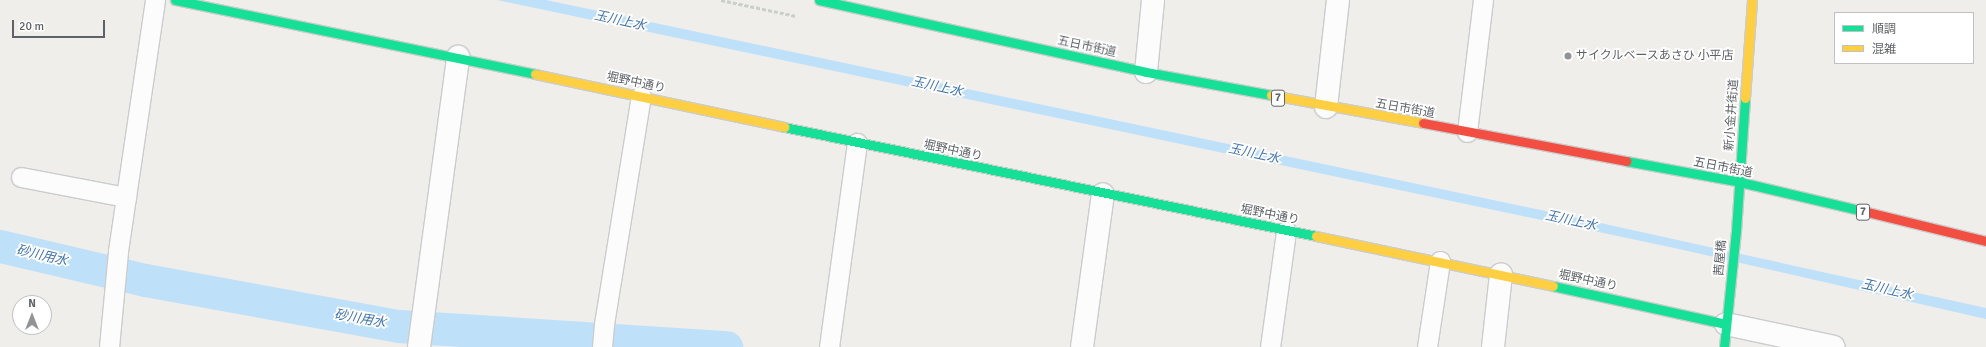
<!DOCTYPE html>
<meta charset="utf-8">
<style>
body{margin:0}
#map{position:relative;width:1986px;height:347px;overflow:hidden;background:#efeeea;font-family:Signika,"Noto Sans JP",sans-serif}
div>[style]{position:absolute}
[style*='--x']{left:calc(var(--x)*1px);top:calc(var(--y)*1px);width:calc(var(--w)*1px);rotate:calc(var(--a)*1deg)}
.water>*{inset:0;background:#bfe0f9}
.canal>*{height:33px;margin:-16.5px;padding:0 16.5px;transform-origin:16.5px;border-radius:16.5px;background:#bfe0f9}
.path>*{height:2.5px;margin-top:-1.25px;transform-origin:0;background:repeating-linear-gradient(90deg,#cacfcc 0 4px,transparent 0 6px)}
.roads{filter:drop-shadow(1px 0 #cbcccc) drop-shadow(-1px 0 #cbcccc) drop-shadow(0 1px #cbcccc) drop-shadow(0 -1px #cbcccc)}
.lane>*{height:19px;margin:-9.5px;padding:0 9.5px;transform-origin:9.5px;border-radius:9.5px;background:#fdfcfc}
.street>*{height:22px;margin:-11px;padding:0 11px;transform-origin:11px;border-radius:11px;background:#fdfcfc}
.fast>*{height:9px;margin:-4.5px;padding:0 4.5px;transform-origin:4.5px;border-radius:4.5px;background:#16e098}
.slow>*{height:9px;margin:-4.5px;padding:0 4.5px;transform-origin:4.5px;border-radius:4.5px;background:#ffcf43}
.jam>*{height:9px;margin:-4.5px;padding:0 4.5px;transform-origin:4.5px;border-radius:4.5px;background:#f24e42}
.dots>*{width:11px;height:11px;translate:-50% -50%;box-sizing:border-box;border:2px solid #fff;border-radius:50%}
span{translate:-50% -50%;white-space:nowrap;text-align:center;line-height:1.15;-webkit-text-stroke:3.5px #fff;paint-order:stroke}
.shield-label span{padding:1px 3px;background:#fff;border:1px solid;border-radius:3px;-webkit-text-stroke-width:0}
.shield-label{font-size:11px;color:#5f6368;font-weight:700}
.street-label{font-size:12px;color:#5f6368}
.poi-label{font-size:12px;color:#5f6368}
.left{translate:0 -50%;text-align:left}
.water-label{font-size:13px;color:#4174aa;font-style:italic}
.legend{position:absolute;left:1834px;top:12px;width:140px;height:52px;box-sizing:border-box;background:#fff;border:1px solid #bfc1c3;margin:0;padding:5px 7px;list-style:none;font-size:12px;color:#5f6368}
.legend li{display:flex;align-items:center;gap:8px;height:20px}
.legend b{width:20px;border:1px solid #bfc1c3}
.north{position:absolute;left:12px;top:295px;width:40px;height:40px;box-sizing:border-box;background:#fff;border:1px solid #bfc1c3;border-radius:50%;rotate:0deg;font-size:11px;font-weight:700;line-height:16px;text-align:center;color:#5f6368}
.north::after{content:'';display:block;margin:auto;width:14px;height:18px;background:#919496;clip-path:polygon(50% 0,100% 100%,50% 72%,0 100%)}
.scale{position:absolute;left:12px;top:20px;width:93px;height:18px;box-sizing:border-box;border:2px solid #5f6368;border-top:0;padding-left:5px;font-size:12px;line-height:14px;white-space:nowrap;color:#5f6368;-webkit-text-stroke:3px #fff;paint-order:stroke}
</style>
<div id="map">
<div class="water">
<i style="clip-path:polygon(497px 0,546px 0,1555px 213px,1986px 308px,1986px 319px,1679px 249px)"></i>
</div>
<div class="canal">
<i style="--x:0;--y:246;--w:149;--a:13.2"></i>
<i style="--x:145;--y:280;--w:258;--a:10.3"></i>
<i style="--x:399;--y:326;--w:328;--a:3.7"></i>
</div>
<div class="path">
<i style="--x:721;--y:0;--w:77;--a:12"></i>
</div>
<div class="roads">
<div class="lane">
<i style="--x:1467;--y:132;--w:133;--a:-83.1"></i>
<i style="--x:21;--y:177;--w:107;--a:10.8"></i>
<i style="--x:109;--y:347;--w:96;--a:-84.6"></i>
<i style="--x:118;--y:251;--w:254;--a:-81.6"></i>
<i style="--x:602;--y:347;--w:23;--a:-85"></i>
<i style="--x:604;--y:324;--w:231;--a:-80.8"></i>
<i style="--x:829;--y:347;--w:206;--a:-82.2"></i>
<i style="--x:1270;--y:347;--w:117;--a:-82.1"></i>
<i style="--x:1427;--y:347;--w:87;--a:-81.4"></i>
</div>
<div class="street">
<i style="--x:1146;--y:72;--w:72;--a:-84.4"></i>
<i style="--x:1326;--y:107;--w:108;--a:-83.6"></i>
<i style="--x:1726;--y:324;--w:110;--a:12"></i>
<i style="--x:419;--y:347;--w:293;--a:-82.3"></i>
<i style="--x:1082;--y:347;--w:154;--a:-82.2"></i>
<i style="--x:1493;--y:347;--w:73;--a:-83.7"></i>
</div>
<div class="fast">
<i style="--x:175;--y:0;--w:368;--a:11.6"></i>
<i style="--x:819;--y:0;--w:335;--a:12.4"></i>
<i style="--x:1146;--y:72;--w:127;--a:10.4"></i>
<i style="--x:784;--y:127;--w:543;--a:11.58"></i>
<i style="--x:1626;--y:161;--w:116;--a:10.4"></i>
<i style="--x:1740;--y:182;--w:126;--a:13.3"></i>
<i style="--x:1553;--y:286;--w:177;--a:12.4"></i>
<i style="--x:1724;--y:347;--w:117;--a:-84.1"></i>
<i style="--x:1736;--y:231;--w:133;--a:-86.1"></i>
</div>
<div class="slow">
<i style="--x:535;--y:74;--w:255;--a:12"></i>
<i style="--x:1271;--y:95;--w:155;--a:10.4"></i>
<i style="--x:1745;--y:98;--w:98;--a:-85.9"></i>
<i style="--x:1316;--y:236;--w:242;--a:11.9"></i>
</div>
<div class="jam">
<i style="--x:1423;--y:123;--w:207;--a:10.6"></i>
<i style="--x:1863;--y:211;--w:127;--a:13.7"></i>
</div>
</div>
<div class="dots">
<i style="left:1568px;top:56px;background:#919496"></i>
</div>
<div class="shield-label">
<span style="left:1278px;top:98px">7</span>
<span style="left:1863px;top:212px">7</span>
</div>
<div class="street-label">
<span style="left:1087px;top:47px;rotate:12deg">五日市街道</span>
<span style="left:636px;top:83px;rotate:12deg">堀野中通り</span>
<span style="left:1405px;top:109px;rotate:10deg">五日市街道</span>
<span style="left:1732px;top:115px;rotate:-86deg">新小金井街道</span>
<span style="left:953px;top:151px;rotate:12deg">堀野中通り</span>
<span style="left:1723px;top:168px;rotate:11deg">五日市街道</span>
<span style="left:1270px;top:215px;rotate:11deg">堀野中通り</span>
<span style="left:1721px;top:258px;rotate:-85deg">茜屋橋</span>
<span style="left:1588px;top:281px;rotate:12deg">堀野中通り</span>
</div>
<div class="poi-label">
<span class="left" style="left:1576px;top:56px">サイクルベースあさひ 小平店</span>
</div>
<div class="water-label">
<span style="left:620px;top:21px;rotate:12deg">玉川上水</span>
<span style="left:937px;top:87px;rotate:12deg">玉川上水</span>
<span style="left:1254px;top:154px;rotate:12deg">玉川上水</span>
<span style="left:1571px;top:221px;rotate:12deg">玉川上水</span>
<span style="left:42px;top:256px;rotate:13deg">砂川用水</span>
<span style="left:1887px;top:290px;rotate:13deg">玉川上水</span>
<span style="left:360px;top:319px;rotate:10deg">砂川用水</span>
</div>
<ul class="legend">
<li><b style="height:5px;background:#16e098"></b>順調</li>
<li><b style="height:5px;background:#ffcf43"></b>混雑</li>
</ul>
<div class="north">N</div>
<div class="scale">20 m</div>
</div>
